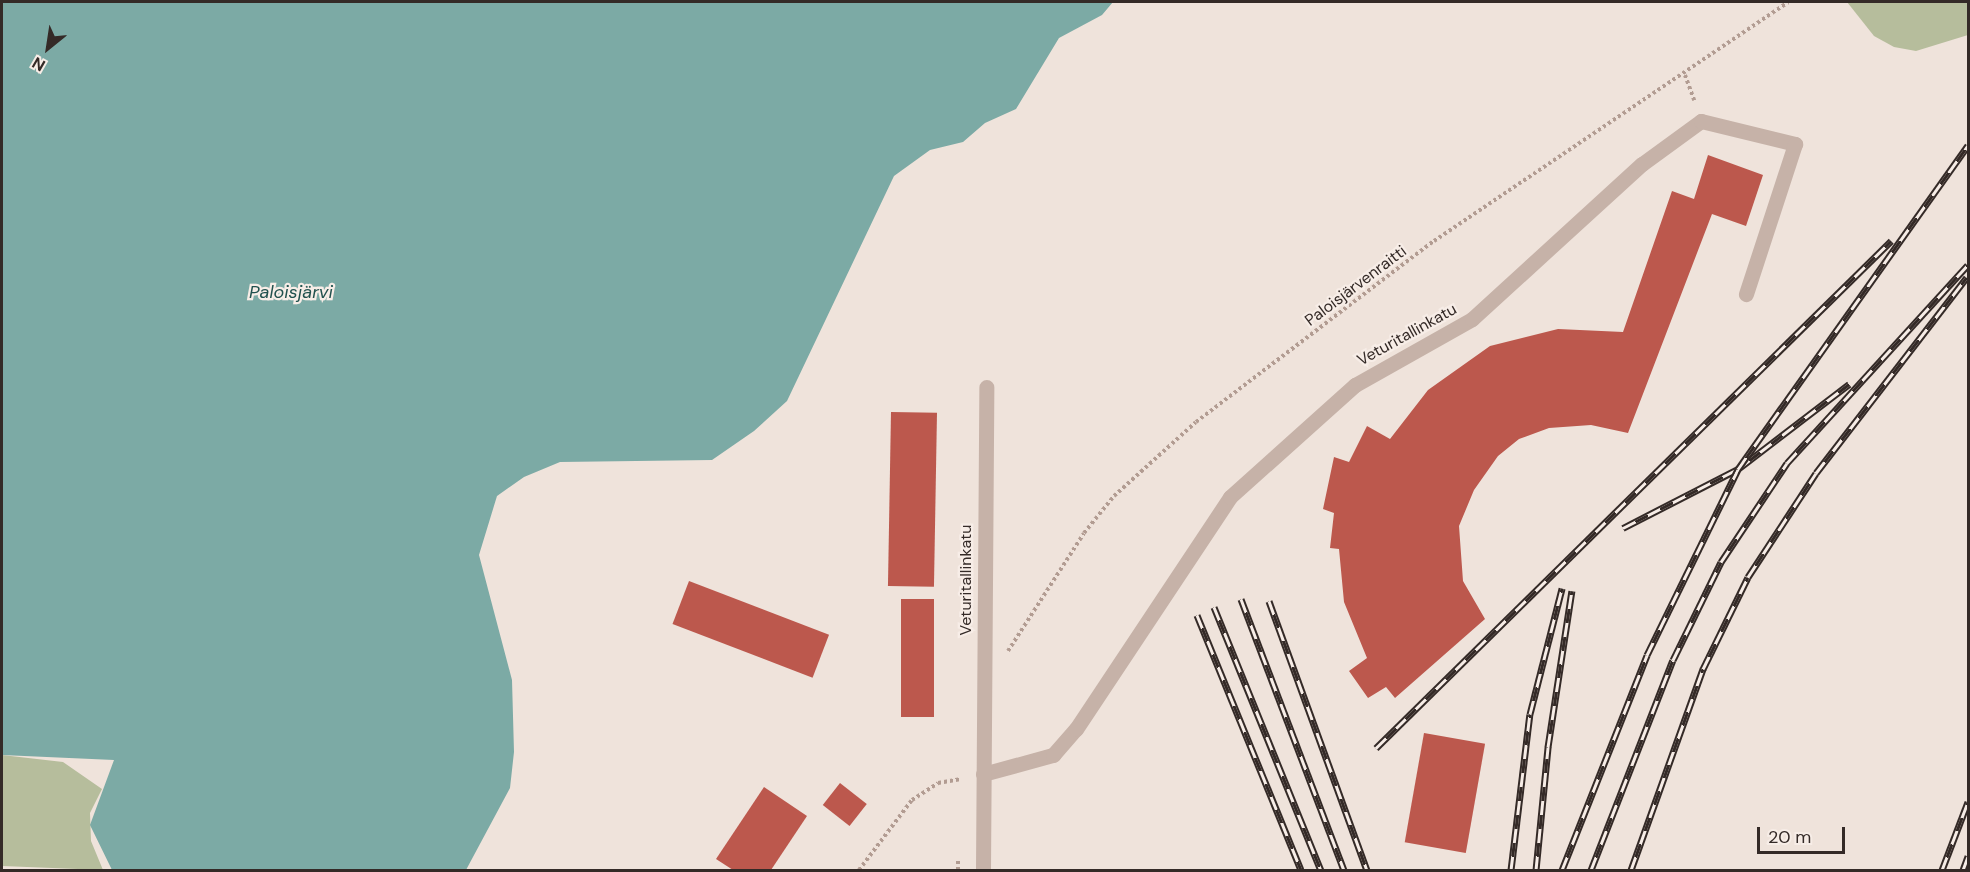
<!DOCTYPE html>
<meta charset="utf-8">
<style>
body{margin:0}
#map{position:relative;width:1970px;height:872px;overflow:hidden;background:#efe3db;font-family:"DM Sans",sans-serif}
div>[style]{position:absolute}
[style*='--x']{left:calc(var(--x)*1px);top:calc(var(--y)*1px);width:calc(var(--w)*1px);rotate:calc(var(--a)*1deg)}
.green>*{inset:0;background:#b6bd9c}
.water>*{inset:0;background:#7caaa5}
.building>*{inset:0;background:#bc584d;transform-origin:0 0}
.path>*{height:4px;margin-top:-2px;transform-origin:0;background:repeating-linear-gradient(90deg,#b29c92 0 3px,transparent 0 6px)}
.lane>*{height:15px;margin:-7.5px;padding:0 7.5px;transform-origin:7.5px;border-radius:7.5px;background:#c6b2a8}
.street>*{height:15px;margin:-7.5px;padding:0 7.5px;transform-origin:7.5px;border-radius:7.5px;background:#c6b2a8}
.rail>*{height:7px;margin-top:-3.5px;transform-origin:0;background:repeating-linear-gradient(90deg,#f7ede7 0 14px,#342a27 0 28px);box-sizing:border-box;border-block:2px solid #342a27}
span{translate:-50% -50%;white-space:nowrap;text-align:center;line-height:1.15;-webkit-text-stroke:4.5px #f7ede7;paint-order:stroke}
.street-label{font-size:16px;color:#342a27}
.water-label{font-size:18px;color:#21514e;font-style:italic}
.frame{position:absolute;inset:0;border:3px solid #342a27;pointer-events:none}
.north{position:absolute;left:18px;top:18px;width:60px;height:60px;-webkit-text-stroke:4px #f7ede7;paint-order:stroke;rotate:210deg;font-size:16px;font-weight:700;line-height:24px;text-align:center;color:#342a27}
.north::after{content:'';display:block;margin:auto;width:21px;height:27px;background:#342a27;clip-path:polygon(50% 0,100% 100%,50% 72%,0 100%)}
.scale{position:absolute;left:1757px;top:827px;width:88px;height:27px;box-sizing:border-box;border:3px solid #342a27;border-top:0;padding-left:8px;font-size:18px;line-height:21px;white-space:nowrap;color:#342a27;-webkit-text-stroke:4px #f7ede7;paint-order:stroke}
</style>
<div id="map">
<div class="green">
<i style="clip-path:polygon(1847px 2px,1968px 2px,1968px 35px,1916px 51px,1894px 47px,1874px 36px)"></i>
<i style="clip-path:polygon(2px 755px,63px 762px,102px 789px,90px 813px,91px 841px,103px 870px,2px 866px)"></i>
</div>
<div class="water">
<i style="clip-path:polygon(2px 2px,1113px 2px,1102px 15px,1059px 38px,1016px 109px,985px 123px,963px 142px,930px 150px,894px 176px,787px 401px,754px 431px,712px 460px,560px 462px,524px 477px,497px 496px,479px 555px,512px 680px,514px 752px,510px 788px,466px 870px,112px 870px,90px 825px,114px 760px,2px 755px)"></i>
</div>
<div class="building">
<i style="clip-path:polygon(1708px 155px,1763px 175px,1746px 226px,1712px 214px,1628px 433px,1591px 425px,1549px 428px,1519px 439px,1498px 456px,1474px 490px,1459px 526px,1463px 581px,1485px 619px,1395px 698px,1386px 687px,1368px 698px,1349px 671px,1367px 658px,1344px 602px,1339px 549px,1330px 548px,1334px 513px,1323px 509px,1334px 457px,1349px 462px,1367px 426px,1390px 439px,1428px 390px,1490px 346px,1558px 329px,1623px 332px,1672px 191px,1694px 199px)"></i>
<i style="left:891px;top:412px;width:46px;height:174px;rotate:1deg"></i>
<i style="left:689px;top:581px;width:150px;height:46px;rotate:21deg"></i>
<i style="left:901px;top:599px;width:33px;height:118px"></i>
<i style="left:1424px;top:733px;width:62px;height:111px;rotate:10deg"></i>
<i style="left:840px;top:783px;width:34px;height:28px;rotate:38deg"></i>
<i style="clip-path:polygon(764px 787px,807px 816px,771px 870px,733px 870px,716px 859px)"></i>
</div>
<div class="path">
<i style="--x:1685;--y:75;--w:27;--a:70"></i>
<i style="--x:1008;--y:651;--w:140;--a:-57.2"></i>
<i style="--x:1084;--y:533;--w:48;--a:-51"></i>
<i style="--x:1114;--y:496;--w:110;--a:-42.1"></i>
<i style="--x:1196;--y:422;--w:299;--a:-37.3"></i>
<i style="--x:1434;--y:241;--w:427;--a:-34"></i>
<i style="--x:859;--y:870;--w:88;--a:-52.9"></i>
<i style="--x:912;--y:800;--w:31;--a:-33"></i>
<i style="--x:938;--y:783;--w:22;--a:-10"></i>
<i style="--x:958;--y:870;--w:11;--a:-90"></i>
</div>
<div class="lane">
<i style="--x:983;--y:774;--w:73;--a:-15.2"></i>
<i style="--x:1053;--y:755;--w:35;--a:-49"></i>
<i style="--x:1076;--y:729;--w:278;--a:-56.4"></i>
<i style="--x:1230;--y:497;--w:168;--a:-41.9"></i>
<i style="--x:1355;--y:385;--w:134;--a:-29.4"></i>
<i style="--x:1472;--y:319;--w:230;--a:-42.4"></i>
<i style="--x:1642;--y:164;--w:73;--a:-36.1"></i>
<i style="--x:1701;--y:121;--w:97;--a:13.7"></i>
<i style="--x:1795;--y:144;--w:158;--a:108.1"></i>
</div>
<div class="street">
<i style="--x:983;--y:870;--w:483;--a:-89.6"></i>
</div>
<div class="rail">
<i style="--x:1623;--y:528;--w:129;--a:-27.2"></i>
<i style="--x:1738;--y:469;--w:140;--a:-37.4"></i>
<i style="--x:1241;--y:599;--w:290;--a:69.2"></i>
<i style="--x:1269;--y:601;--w:286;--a:70"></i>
<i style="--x:1214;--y:607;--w:284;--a:67.9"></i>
<i style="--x:1197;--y:615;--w:275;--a:67.8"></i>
<i style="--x:1376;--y:748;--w:723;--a:-44.55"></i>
<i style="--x:1511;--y:870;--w:157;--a:-83.1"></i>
<i style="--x:1530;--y:714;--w:130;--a:-75.7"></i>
<i style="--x:1536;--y:870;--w:124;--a:-84.4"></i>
<i style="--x:1548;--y:747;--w:158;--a:-81.3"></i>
<i style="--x:1562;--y:870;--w:231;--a:-68.4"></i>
<i style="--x:1647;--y:655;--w:207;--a:-63.9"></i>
<i style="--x:1738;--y:469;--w:397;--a:-54.6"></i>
<i style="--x:1591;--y:870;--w:225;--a:-68.7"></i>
<i style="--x:1673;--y:660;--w:109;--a:-63.9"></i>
<i style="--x:1721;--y:562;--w:119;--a:-56.3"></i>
<i style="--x:1787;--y:463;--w:268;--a:-47.6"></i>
<i style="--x:1631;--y:870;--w:214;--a:-70.3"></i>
<i style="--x:1703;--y:669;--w:102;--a:-63.9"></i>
<i style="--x:1748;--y:577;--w:124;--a:-56.8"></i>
<i style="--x:1816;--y:473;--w:247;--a:-52.4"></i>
<i style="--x:1942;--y:870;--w:73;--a:-69.1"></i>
<i style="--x:1963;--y:870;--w:15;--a:-70"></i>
</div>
<div class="street-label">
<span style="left:1356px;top:286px;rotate:-37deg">Paloisjärvenraitti</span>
<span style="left:1407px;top:335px;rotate:-29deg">Veturitallinkatu</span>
<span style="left:966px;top:580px;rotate:-90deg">Veturitallinkatu</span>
</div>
<div class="water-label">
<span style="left:291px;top:292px">Paloisjärvi</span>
</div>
<div class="frame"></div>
<div class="north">N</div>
<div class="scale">20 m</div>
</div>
